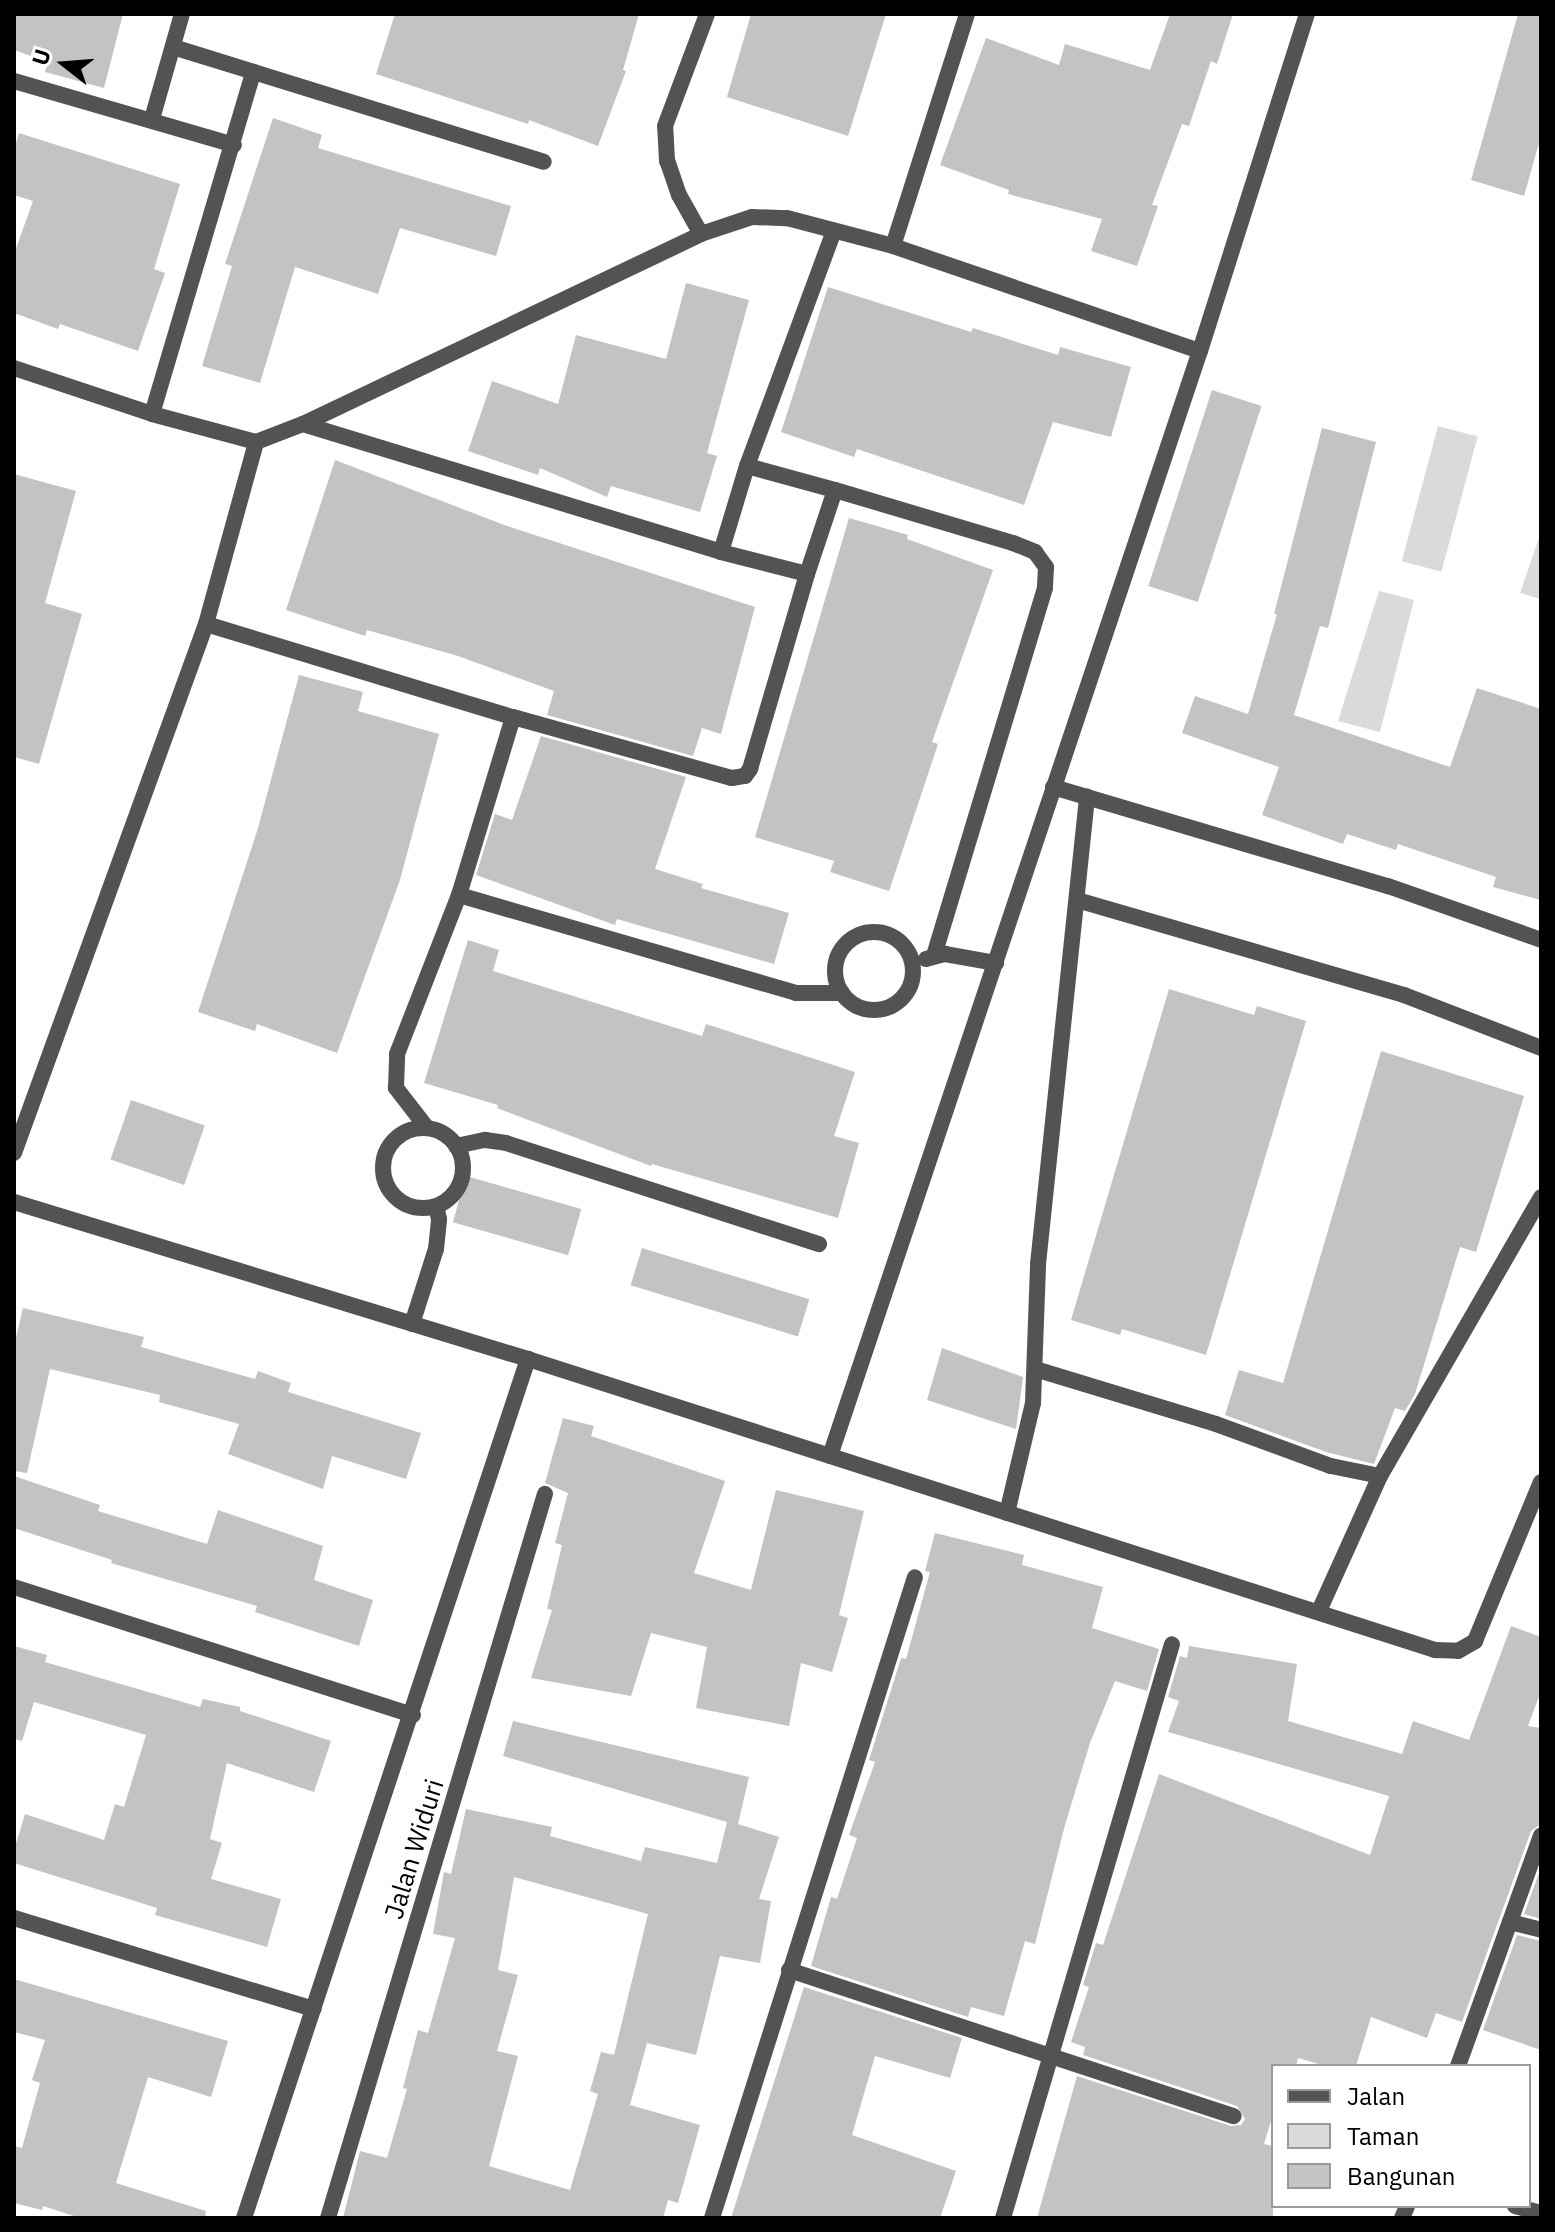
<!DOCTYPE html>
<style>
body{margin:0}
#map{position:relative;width:1555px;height:2232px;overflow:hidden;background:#fff;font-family:"IBM Plex Sans",sans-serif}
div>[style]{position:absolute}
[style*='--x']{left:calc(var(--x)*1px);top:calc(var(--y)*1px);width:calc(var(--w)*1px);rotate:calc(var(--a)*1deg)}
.green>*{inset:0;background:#dadada;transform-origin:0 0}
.building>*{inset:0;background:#c3c3c3;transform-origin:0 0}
.minor>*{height:16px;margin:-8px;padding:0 8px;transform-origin:8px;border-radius:8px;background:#535353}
.minor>.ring{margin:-8px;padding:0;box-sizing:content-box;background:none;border:16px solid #535353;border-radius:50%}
span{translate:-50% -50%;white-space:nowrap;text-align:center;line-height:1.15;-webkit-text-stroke:6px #fff;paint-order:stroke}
.street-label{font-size:26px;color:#000}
.frame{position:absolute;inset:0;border:16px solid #000;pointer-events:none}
.legend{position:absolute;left:1271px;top:2064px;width:260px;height:144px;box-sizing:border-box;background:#fff;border:2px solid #999;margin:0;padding:10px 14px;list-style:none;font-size:24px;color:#000}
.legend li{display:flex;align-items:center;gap:16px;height:40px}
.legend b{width:40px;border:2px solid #999}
.north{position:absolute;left:24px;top:24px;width:80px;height:80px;-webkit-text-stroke:6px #fff;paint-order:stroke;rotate:287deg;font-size:22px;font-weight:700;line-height:32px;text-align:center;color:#000}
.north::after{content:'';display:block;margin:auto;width:28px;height:36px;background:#000;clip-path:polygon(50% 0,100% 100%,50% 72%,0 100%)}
</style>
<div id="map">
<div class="green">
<i style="left:1438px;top:426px;width:41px;height:140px;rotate:15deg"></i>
<i style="clip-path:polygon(1541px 532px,1541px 599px,1520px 593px)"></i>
<i style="clip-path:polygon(1379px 591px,1414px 600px,1380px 732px,1338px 721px)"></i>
</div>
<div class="building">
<i style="clip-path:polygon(14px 14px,123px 14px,104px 88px,45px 72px,48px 62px,14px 50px)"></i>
<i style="clip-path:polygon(395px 14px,639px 14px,623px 70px,626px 71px,598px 146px,529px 120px,528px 124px,376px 74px)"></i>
<i style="clip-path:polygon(751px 14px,886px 14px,848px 136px,727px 97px)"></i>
<i style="clip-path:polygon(1170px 14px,1233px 14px,1217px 64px,1211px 61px,1189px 126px,1182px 124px,1152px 205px,1158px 206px,1137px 266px,1091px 251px,1102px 219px,1008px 194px,1009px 190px,940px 165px,986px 38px,1059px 65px,1065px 44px,1150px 70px)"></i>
<i style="clip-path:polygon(1518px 14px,1541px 14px,1541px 136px,1524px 196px,1471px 180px)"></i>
<i style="clip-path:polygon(273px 118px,322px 135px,318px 148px,511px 206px,496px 256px,400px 228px,378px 294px,295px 267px,260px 383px,202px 366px,232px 266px,225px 264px)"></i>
<i style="clip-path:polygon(19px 133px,180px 184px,154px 269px,165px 273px,138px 351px,60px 324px,58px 329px,14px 313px,14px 254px,33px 201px,14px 195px,14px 150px)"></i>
<i style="clip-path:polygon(686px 283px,749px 300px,707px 453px,717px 456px,700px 512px,611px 486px,607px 497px,540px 468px,538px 475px,468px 451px,492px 381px,558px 404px,576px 335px,666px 359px)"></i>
<i style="clip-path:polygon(828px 287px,971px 332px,973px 328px,1058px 355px,1060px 347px,1131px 367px,1111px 437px,1053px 422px,1024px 505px,857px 449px,854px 457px,781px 432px)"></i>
<i style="left:1212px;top:390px;width:52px;height:206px;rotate:18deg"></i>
<i style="clip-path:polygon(1322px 428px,1376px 442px,1328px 628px,1320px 626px,1294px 715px,1450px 767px,1477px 688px,1541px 709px,1541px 900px,1493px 887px,1496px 877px,1398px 844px,1396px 850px,1347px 834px,1343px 844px,1262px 815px,1279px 767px,1182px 733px,1195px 696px,1248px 714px,1277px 614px,1274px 614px)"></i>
<i style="clip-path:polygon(335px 460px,507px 526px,755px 607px,721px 734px,702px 728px,693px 756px,547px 715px,554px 691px,458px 656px,367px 630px,365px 636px,286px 610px)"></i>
<i style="clip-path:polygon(14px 474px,76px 491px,45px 603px,82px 614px,39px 764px,14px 757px)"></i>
<i style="clip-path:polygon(849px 518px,908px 535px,907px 539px,993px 570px,932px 742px,938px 744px,889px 891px,830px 872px,834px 861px,755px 837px)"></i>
<i style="clip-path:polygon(299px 675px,363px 692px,358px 711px,439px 734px,400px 880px,337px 1053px,257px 1024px,255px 1031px,198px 1012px,258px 828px)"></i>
<i style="clip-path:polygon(541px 736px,686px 777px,655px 869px,703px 884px,701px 888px,789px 913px,774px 964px,617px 919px,615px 925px,476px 875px,495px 814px,512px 820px)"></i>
<i style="clip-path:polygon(468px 940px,499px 950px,493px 971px,702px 1036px,706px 1024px,855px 1072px,834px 1136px,859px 1143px,838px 1218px,652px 1164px,651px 1166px,497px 1108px,498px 1105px,424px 1083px)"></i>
<i style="clip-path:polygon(1169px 989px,1254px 1015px,1257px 1006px,1306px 1021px,1206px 1355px,1122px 1329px,1120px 1335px,1071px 1320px)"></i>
<i style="clip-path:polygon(1381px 1051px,1524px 1096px,1476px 1252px,1460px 1247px,1415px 1394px,1405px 1411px,1395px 1408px,1374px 1464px,1326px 1452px,1225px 1415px,1239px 1370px,1283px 1383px)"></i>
<i style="left:131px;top:1100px;width:78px;height:63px;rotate:19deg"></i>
<i style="left:466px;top:1176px;width:120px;height:48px;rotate:16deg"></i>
<i style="left:642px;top:1248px;width:175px;height:39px;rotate:17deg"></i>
<i style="clip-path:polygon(23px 1308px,144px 1337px,141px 1347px,255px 1379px,258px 1371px,291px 1383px,288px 1392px,421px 1433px,406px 1479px,332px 1456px,323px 1489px,228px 1454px,239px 1424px,159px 1402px,160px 1395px,50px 1369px,27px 1473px,14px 1471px,14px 1346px)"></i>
<i style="clip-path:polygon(942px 1348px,1023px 1377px,1016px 1429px,927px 1400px)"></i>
<i style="clip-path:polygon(563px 1418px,594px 1426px,591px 1436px,725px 1481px,694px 1573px,751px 1590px,776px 1490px,864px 1511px,839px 1615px,848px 1618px,832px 1672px,801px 1663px,789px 1726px,696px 1708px,707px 1647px,651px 1633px,631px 1696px,531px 1678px,552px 1610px,547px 1609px,562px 1545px,555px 1543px,568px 1493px,545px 1483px)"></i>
<i style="clip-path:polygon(14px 1476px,100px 1505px,98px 1511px,207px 1544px,218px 1510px,323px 1546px,314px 1580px,373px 1600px,359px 1646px,255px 1612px,257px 1606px,111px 1563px,112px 1560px,14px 1528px)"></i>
<i style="clip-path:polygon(935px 1533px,1024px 1555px,1022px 1565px,1103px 1587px,1092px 1628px,1159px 1649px,1147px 1691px,1115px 1681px,1090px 1743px,1065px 1825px,1035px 1944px,1025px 1941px,1004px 2016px,971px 2007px,968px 2017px,811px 1966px,831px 1897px,837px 1899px,857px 1838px,849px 1835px,875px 1762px,869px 1760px,901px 1658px,906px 1659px,930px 1572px,925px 1571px)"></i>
<i style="clip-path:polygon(1511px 1626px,1541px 1637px,1541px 1691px,1528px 1726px,1541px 1728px,1541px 1824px,1531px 1831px,1462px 2022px,1436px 2013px,1427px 2038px,1371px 2017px,1356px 2066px,1325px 2066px,1298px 2058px,1296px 2066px,1273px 2066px,1273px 2114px,1264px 2144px,1273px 2146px,1273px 2218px,1037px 2218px,1077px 2076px,1231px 2126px,1241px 2125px,1245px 2119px,1237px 2106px,1083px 2055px,1085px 2047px,1071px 2042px,1089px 1987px,1083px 1985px,1096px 1943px,1103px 1945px,1159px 1774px,1370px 1855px,1389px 1796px,1168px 1732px,1179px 1701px,1168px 1697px,1180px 1656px,1187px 1658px,1189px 1646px,1297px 1664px,1288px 1721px,1402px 1754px,1413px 1721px,1469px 1740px)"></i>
<i style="clip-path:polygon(14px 1646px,47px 1655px,45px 1662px,200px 1707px,203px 1699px,240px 1707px,240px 1711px,331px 1741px,314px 1792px,227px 1763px,210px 1839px,222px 1843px,211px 1879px,281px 1899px,267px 1947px,155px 1915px,157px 1908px,14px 1863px,14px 1850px,25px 1814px,104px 1840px,115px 1804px,124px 1807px,146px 1735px,34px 1702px,22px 1741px,14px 1739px)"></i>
<i style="clip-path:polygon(evenodd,513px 1721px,749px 1777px,738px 1824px,779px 1837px,759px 1899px,771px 1901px,760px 1963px,720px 1956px,696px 2055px,647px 2043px,630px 2105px,700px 2125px,678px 2203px,668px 2200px,663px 2218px,343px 2218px,360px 2151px,387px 2158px,407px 2089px,403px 2088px,418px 2030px,428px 2033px,455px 1938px,433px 1934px,444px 1872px,451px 1874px,466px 1809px,552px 1827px,550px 1836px,641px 1861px,645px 1847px,717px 1863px,727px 1822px,503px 1756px,513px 1721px,514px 1877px,648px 1914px,614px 2055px,601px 2052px,590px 2091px,598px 2094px,570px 2190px,489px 2166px,518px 2056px,497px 2051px,518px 1975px,498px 1970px,514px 1877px)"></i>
<i style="clip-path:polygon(1541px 1868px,1541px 1919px,1524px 1914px)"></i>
<i style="clip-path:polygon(1517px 1935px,1541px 1941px,1541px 2050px,1483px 2030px)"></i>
<i style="clip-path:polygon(14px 1979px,228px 2041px,211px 2097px,148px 2077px,116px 2183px,206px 2211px,205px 2218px,80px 2218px,43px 2206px,42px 2210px,14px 2203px,14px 2146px,22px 2148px,40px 2083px,32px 2080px,45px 2040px,14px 2032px)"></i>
<i style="clip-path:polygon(804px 1987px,962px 2038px,950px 2078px,875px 2056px,852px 2135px,956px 2171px,940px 2218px,731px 2218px)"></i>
</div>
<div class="minor">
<i style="--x:173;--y:47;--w:388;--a:17.2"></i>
<i style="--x:14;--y:81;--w:229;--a:16.2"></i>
<i style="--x:152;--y:119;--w:109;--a:-74.1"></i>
<i style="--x:701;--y:234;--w:45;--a:-119.4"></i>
<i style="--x:679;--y:195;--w:36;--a:-109"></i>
<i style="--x:667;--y:161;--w:35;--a:-93"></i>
<i style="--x:665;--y:126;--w:120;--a:-69.4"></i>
<i style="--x:893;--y:246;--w:244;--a:-72.3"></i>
<i style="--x:14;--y:368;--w:145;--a:18.4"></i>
<i style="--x:152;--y:414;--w:108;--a:15.1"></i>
<i style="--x:152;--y:414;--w:357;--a:-73.5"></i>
<i style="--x:303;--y:424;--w:437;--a:17"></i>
<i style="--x:747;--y:466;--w:91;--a:15.3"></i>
<i style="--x:835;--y:490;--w:89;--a:108.4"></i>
<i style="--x:835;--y:490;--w:186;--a:16.6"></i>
<i style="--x:1013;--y:543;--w:24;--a:22"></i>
<i style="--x:1035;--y:552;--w:19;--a:54"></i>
<i style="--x:1046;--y:567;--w:21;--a:93"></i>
<i style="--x:1045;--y:588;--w:384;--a:106.8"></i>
<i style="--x:206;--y:624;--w:321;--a:16.9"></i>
<i style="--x:1053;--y:787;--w:349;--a:16.5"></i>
<i style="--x:1388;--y:886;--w:162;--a:19.4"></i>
<i style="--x:459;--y:895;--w:351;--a:16.2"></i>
<i style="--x:796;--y:993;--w:46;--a:0"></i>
<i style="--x:1077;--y:900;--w:341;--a:16.2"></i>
<i style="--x:1404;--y:995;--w:147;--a:21.1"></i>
<i class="ring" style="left:835px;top:932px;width:62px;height:62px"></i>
<i style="--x:926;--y:959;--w:20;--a:-15"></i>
<i style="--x:945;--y:954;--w:52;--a:10"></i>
<i style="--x:427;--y:1128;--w:51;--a:-127.8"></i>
<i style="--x:396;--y:1088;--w:34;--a:-88"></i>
<i style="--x:397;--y:1054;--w:171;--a:-68.7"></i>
<i style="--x:459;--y:895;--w:186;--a:-73.1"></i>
<i style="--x:513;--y:717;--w:227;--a:15.6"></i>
<i style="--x:732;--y:778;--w:13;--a:-9"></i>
<i style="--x:745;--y:776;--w:9;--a:-54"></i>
<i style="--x:750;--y:769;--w:203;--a:-73.7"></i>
<i style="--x:807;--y:574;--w:89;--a:-165.7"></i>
<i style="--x:721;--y:552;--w:90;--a:-73.2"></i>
<i style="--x:747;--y:466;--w:251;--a:-69.7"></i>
<i class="ring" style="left:383px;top:1128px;width:64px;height:64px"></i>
<i style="--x:456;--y:1146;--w:30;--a:-12"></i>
<i style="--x:485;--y:1140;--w:21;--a:8"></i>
<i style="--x:506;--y:1143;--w:329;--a:17.9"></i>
<i style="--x:14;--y:1153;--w:563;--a:-70.05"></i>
<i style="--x:206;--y:624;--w:189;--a:-74.6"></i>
<i style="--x:256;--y:442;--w:50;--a:-21"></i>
<i style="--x:303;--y:424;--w:441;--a:-25.5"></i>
<i style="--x:701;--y:234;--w:54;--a:-18.4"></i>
<i style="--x:752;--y:217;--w:35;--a:2"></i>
<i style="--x:787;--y:218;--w:110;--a:14.8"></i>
<i style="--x:893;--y:246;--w:324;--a:18.9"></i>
<i style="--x:14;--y:1202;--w:537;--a:16.99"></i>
<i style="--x:528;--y:1359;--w:953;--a:17.79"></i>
<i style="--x:1435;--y:1650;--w:23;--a:2"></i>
<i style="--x:1458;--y:1651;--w:20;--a:-30"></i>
<i style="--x:1475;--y:1641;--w:172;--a:-67.5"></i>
<i style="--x:412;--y:1324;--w:79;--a:-72.3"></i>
<i style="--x:436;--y:1249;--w:30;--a:-84"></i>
<i style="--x:439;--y:1219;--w:13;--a:-103"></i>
<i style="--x:1035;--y:1369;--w:189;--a:16.9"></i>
<i style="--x:1216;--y:1424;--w:122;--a:20.1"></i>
<i style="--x:1331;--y:1466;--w:50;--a:11.5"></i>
<i style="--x:1380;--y:1476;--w:322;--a:-60"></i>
<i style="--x:830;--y:1456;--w:1165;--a:-71.49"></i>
<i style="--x:1200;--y:351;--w:354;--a:-72.4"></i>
<i style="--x:1007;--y:1513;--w:113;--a:-76.7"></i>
<i style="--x:1033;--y:1403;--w:139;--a:-87.9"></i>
<i style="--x:1038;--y:1264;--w:470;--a:-84"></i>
<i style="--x:14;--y:1587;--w:419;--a:17.8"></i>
<i style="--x:1319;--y:1611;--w:148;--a:-65.7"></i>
<i style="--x:14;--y:1918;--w:313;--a:16.9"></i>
<i style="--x:1510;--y:1922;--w:32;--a:14"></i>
<i style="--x:789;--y:1970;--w:468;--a:18.2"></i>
<i style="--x:1458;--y:2066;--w:245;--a:-70.2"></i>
<i style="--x:1515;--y:2206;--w:27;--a:15"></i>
<i style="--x:244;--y:2218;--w:905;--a:-71.71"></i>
<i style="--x:328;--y:2218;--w:756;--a:-73.32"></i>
<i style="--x:712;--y:2218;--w:672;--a:-72.43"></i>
<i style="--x:1003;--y:2218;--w:598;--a:-73.59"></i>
<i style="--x:1402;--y:2218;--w:13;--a:-67"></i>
</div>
<div class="street-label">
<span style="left:414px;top:1849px;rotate:-73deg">Jalan Widuri</span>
</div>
<div class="frame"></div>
<ul class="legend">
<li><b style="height:10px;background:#535353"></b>Jalan</li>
<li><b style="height:22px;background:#dadada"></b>Taman</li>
<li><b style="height:22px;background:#c3c3c3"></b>Bangunan</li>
</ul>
<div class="north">U</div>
</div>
